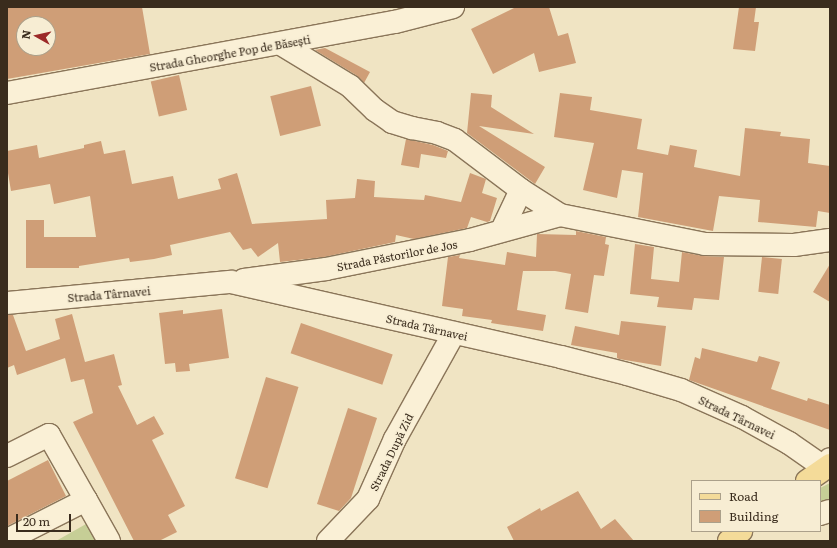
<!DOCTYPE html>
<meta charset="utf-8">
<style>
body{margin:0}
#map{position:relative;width:837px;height:548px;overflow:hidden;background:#f0e4c3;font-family:Literata,serif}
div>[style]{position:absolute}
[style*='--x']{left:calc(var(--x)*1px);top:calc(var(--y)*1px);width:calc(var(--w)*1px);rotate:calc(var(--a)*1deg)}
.green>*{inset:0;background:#c6ce96}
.building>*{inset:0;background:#cf9e77;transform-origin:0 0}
.roads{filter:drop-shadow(1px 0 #8a7559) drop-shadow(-1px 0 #8a7559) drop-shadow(0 1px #8a7559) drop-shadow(0 -1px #8a7559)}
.minor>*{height:22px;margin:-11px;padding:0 11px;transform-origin:11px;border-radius:11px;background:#faf0d6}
.major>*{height:22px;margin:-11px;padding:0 11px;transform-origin:11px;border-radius:11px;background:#f4db99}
span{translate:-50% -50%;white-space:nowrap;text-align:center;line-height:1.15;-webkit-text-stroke:3px #f7edd3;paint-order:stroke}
.street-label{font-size:11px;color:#3a2c1d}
.frame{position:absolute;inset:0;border:8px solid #3a2c1d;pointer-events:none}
.legend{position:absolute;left:691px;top:480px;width:130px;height:52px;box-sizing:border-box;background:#f7edd3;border:1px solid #aba08a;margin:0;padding:5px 7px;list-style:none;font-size:12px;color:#3a2c1d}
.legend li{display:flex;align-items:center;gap:8px;height:20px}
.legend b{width:20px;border:1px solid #aba08a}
.north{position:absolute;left:16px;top:16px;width:40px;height:40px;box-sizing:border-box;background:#f7edd3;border:1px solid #aba08a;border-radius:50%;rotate:278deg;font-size:11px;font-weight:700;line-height:16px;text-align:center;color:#3a2c1d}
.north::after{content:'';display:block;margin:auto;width:14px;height:18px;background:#9c2927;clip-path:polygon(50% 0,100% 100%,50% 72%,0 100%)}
.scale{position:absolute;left:16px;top:514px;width:55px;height:18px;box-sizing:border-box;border:2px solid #3a2c1d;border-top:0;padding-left:5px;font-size:12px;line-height:14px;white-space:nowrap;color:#3a2c1d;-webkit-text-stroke:3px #f7edd3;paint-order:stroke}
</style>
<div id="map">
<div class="green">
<i style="clip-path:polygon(830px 483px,830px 511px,820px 514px,820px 488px)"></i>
<i style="clip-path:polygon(86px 524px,96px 541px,56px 541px)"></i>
</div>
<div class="building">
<i style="clip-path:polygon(evenodd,7px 7px,142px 7px,150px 54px,7px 79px,7px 7px,24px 24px,48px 24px,48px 48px,24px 48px,24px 24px)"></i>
<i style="clip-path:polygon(516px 7px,549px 7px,558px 36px,568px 33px,576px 63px,539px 72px,534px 53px,493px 74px,471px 29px)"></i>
<i style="clip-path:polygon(739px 7px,756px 7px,754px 22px,759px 22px,755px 51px,733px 49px)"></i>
<i style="clip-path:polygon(325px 48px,370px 72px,364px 83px,356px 75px,315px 50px)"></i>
<i style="left:179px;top:75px;width:36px;height:29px;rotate:77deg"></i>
<i style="left:311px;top:86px;width:41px;height:42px;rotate:76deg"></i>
<i style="clip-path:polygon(471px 93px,492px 95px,491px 107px,534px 134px,479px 126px,545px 167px,535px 184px,467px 133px)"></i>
<i style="clip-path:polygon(560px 93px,592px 97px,590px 110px,642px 119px,637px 149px,668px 155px,670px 145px,697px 150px,694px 167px,740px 176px,745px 128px,781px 132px,780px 136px,810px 139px,808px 163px,830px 166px,830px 213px,818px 211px,816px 227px,758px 222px,760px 200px,719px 196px,713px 231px,638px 217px,643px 173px,622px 170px,617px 198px,583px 190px,594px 143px,554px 137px)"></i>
<i style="clip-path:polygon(406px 139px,433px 145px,448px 151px,446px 158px,421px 154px,419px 168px,401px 165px)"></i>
<i style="clip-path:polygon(101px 141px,104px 154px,125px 150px,132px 184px,173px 176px,178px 199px,221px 189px,218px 179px,237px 173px,252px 224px,327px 219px,326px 200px,355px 198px,357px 179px,375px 181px,374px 197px,424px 200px,425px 195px,461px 202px,470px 173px,486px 179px,482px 193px,497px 198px,490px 221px,487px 222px,471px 217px,467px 228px,414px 239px,396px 235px,395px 242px,324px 257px,280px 262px,278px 243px,258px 257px,251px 248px,243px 250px,230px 232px,170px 245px,172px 255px,154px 259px,130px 262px,129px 258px,79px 266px,79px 268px,26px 268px,26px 220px,44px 220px,44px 237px,96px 237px,90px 196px,54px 204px,50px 184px,11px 191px,7px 167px,7px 151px,37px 145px,39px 158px,84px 148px,84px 145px)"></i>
<i style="clip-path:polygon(576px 231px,606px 237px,605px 244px,609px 245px,604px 276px,594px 275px,588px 313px,565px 309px,571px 274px,555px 271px,523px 271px,517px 310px,546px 315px,543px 331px,491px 323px,492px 320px,462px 316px,463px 309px,442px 306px,448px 257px,460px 255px,459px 258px,505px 265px,507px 252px,536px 257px,537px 234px,576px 235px)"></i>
<i style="clip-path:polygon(635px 244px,654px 247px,651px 279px,679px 282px,682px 252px,703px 256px,724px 257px,719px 300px,694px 298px,692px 310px,657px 307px,659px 297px,630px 294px)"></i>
<i style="left:762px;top:257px;width:20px;height:35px;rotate:6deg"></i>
<i style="clip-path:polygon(830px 264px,830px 302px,813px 292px)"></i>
<i style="clip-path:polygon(222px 309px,229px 358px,189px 364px,190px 371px,176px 372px,175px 363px,165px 364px,159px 313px,183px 310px,183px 314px)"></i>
<i style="clip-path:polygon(72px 314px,85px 362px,114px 354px,122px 385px,118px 386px,137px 425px,154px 416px,164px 434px,152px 440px,185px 506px,168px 515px,177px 532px,159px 541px,134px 541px,73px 422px,93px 413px,84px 379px,71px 382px,65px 358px,17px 375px,14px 365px,7px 368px,7px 315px,13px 315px,26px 351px,60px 339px,55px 319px)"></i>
<i style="clip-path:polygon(621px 321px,666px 326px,661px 366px,619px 359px,617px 358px,617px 353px,571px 345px,575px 326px,619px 335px)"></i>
<i style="left:301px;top:323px;width:97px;height:32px;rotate:19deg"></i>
<i style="clip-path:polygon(702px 348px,757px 362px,759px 356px,780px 362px,771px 389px,807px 401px,808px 398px,830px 405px,830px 430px,689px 380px,695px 357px,700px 359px)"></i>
<i style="left:266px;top:377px;width:34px;height:106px;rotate:17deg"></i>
<i style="clip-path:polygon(348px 408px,377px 418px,351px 498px,339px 511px,317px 504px)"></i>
<i style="clip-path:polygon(48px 460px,66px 496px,7px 526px,7px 481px)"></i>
<i style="clip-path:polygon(578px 491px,601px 529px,615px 519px,634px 541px,514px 541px,507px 527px,540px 508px,541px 511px)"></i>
</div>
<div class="roads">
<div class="minor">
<i style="--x:281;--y:44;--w:81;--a:31.3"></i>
<i style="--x:350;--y:86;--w:35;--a:44"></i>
<i style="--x:375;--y:110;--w:21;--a:35"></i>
<i style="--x:392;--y:122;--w:21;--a:17"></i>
<i style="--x:412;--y:128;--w:25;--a:11"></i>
<i style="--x:437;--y:133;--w:19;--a:21"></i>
<i style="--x:455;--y:140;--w:83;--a:37.1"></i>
<i style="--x:521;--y:190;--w:46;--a:32.7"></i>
<i style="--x:560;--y:215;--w:148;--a:11.3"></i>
<i style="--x:705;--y:244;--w:89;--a:0.6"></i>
<i style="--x:794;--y:245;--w:36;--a:-8"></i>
<i style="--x:7;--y:93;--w:394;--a:-10.4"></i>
<i style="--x:395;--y:22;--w:60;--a:-14.5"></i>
<i style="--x:502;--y:230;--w:44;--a:-64.6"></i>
<i style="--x:244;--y:280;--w:83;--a:-7.6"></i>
<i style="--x:326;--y:269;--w:147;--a:-11.4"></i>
<i style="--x:470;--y:240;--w:93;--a:-15.5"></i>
<i style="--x:7;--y:303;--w:225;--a:-5.4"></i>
<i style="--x:231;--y:282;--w:338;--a:12.8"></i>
<i style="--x:561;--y:357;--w:68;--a:14.4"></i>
<i style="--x:627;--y:374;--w:56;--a:16.5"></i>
<i style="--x:681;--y:390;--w:67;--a:23.9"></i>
<i style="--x:742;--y:417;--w:54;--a:29"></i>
<i style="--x:789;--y:443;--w:44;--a:34.8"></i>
<i style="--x:825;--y:468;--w:10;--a:-61"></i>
<i style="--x:7;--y:456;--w:47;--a:-26.6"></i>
<i style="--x:49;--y:435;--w:75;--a:60.4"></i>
<i style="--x:86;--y:500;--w:89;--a:153.1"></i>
<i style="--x:86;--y:500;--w:47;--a:60.7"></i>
<i style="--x:820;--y:514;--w:10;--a:-17"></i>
<i style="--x:328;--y:541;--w:58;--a:-46.4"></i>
<i style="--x:368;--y:499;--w:66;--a:-65.8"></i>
<i style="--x:395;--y:439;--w:121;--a:-60.9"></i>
</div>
<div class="major">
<i style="--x:807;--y:481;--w:28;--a:-35"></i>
<i style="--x:729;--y:541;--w:16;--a:-40"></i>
</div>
</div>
<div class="street-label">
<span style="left:230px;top:53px;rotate:-10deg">Strada Gheorghe Pop de Băsești</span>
<span style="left:397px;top:255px;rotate:-11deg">Strada Păstorilor de Jos</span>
<span style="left:109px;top:294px;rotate:-5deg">Strada Târnavei</span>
<span style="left:427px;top:327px;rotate:13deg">Strada Târnavei</span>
<span style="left:737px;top:417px;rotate:26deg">Strada Târnavei</span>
<span style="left:391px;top:452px;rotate:-64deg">Strada După Zid</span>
</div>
<div class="frame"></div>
<ul class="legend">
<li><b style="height:5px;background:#f4db99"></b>Road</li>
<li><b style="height:11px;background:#cf9e77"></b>Building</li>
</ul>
<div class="north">N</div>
<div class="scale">20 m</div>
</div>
